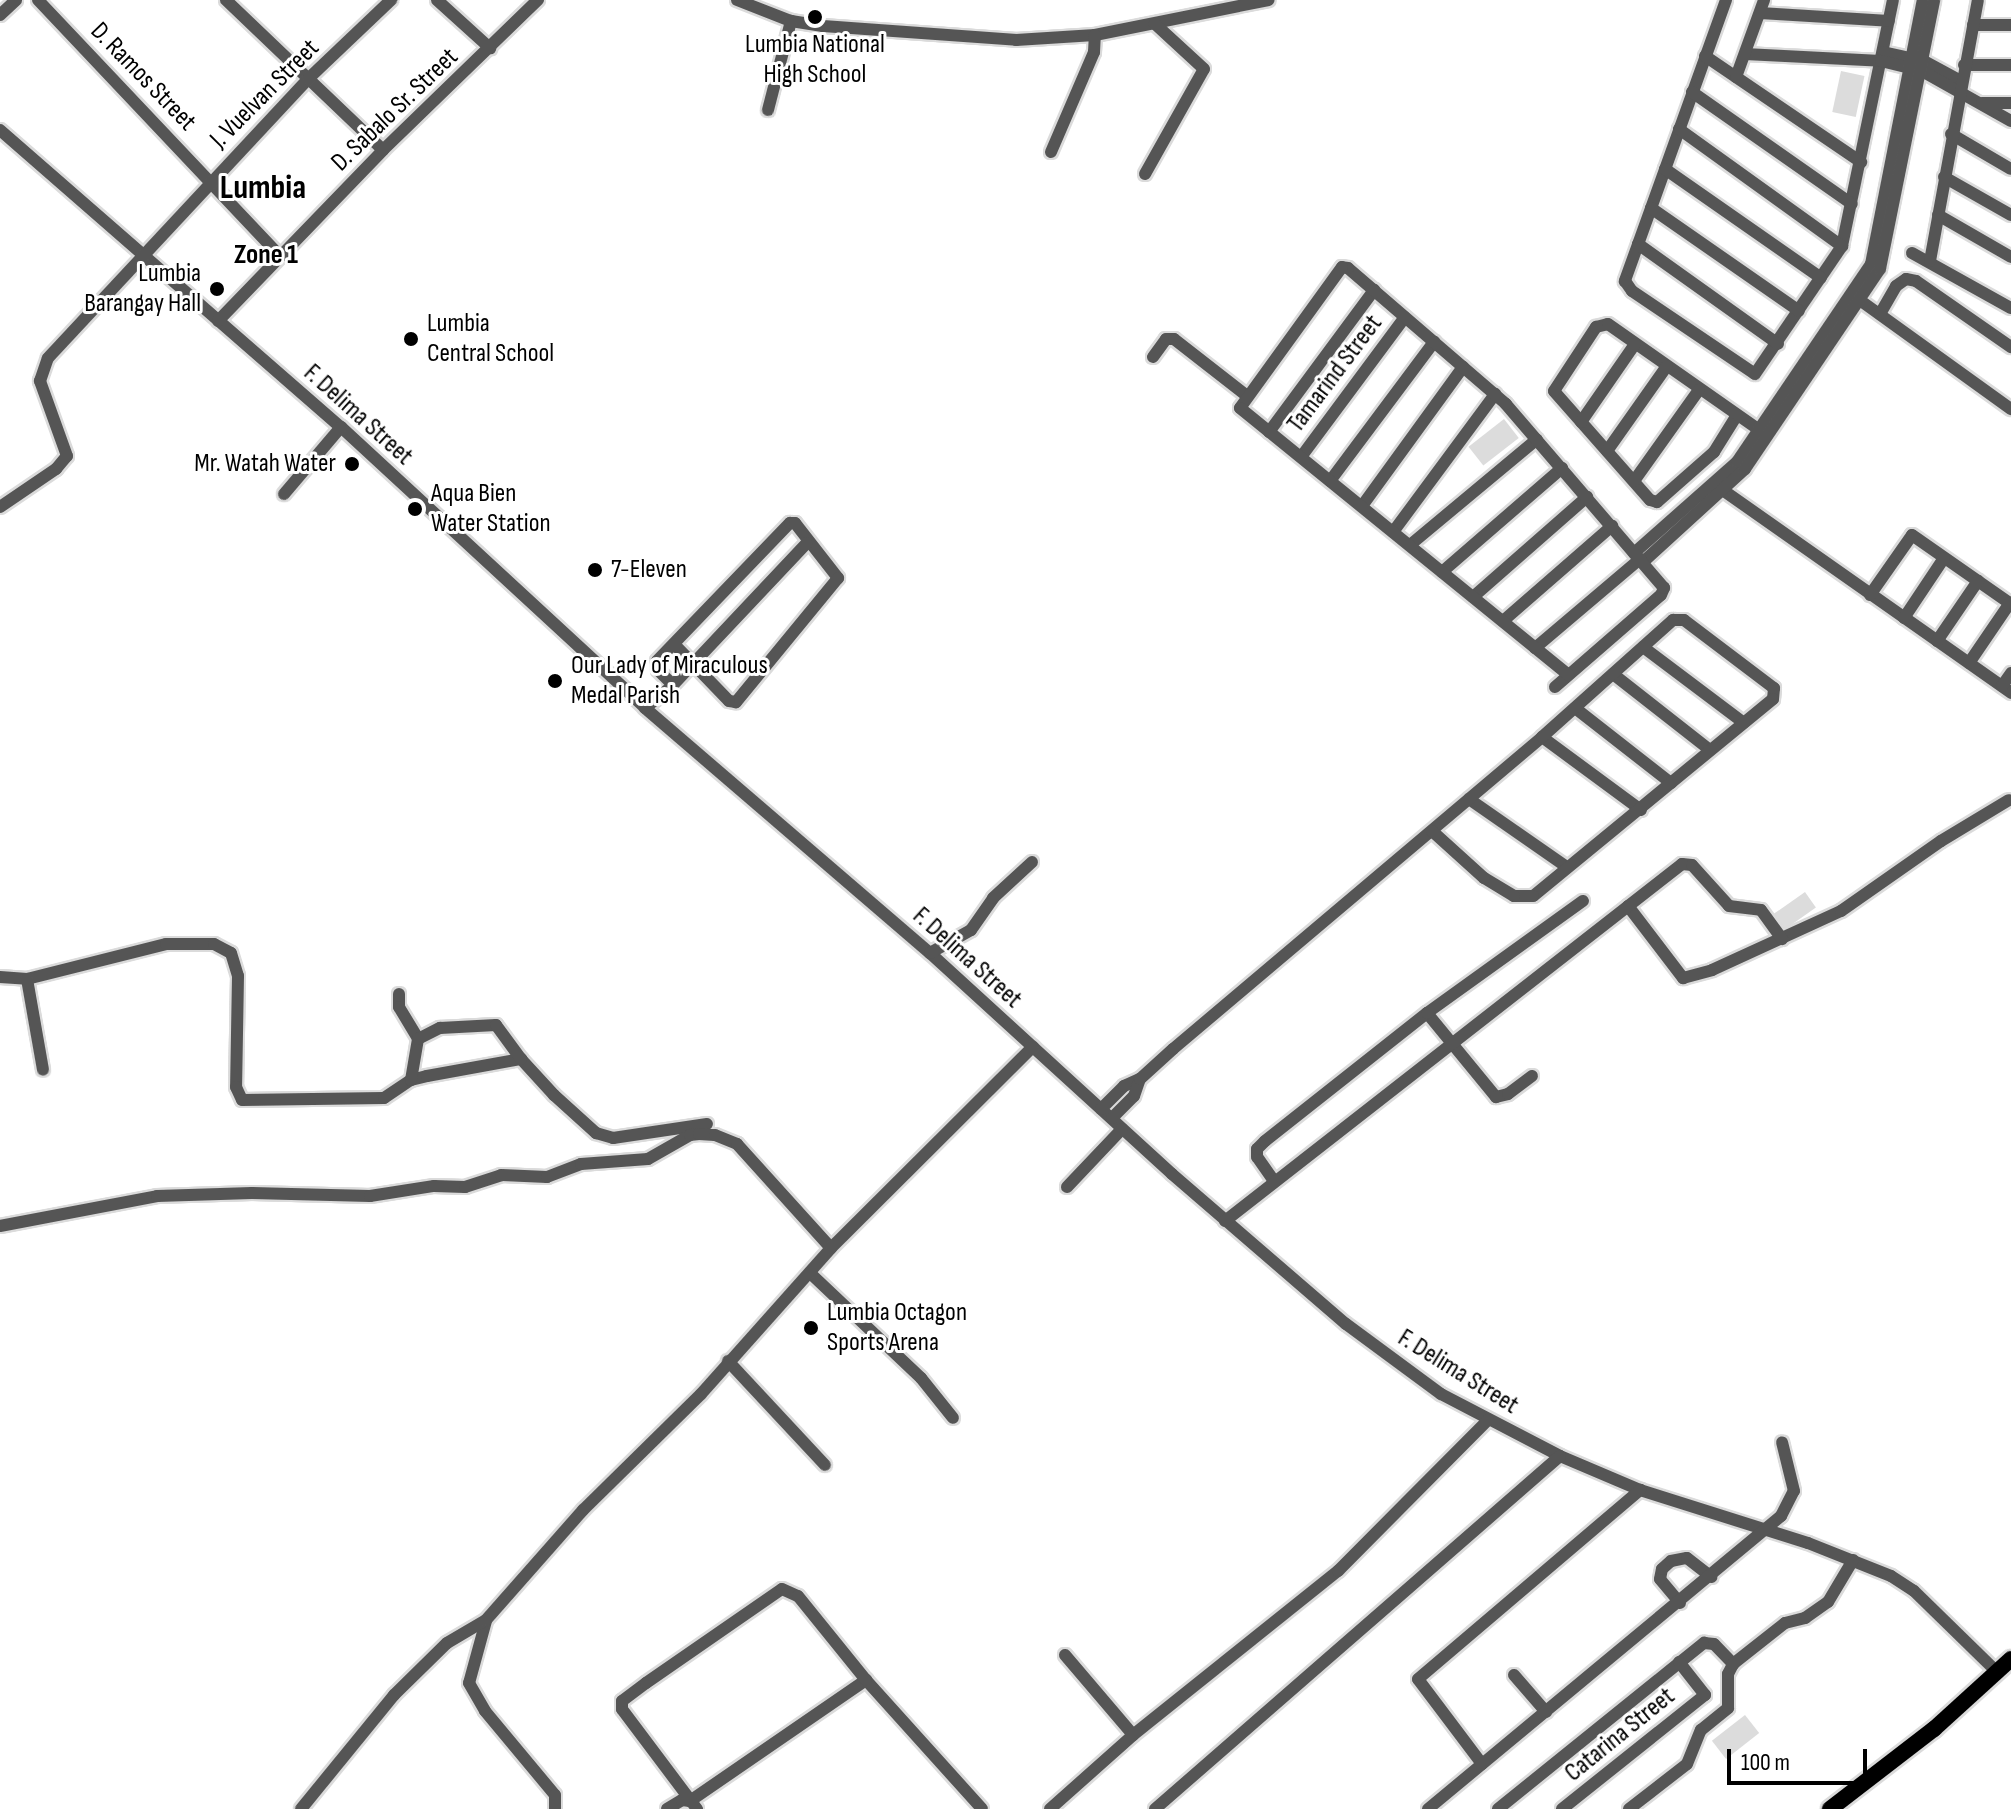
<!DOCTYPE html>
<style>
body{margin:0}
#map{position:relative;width:2011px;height:1809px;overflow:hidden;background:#fff;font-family:"Sofia Sans Condensed",sans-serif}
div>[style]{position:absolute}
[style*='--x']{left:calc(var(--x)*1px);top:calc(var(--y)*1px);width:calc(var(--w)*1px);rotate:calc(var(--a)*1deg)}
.green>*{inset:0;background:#dcdcdc;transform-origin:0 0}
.roads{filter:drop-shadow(2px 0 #dbdbdb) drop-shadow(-2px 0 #dbdbdb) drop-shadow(0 2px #dbdbdb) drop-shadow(0 -2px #dbdbdb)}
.minor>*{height:12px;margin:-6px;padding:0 6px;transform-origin:6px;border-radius:6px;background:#555}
.major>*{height:16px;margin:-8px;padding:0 8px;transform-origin:8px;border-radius:8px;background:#000}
.dots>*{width:22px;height:22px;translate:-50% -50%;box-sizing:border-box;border:4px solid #fff;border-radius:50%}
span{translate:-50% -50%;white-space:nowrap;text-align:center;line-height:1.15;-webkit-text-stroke:6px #fff;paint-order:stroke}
.poi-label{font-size:26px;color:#000}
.right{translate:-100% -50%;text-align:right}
.left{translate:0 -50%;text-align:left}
.street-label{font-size:26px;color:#000}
.neighbourhood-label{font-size:28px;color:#000;font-weight:700}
.district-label{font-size:34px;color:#000;font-weight:700}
.scale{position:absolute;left:1727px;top:1749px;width:140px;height:36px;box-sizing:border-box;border:4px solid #000;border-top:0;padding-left:10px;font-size:24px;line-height:28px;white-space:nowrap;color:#000;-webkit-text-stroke:6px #fff;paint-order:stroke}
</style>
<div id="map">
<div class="green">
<i style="left:1841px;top:71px;width:24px;height:42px;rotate:12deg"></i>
<i style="left:1504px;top:419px;width:24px;height:45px;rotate:52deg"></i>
<i style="left:1805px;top:892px;width:19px;height:39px;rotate:55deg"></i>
<i style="left:1745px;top:1715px;width:23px;height:42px;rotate:52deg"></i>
</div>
<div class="roads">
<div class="minor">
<i style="--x:38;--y:0;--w:352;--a:46.6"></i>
<i style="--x:226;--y:0;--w:217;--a:43.7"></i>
<i style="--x:437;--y:0;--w:72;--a:42.2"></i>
<i style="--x:737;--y:0;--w:58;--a:21.3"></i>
<i style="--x:791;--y:21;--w:32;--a:9"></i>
<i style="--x:823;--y:26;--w:194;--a:4.1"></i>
<i style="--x:1016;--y:40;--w:79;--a:-3.6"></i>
<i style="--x:1095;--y:35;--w:177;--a:-11.4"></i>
<i style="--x:1726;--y:0;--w:299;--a:109.8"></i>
<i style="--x:1625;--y:281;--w:12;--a:55"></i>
<i style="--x:1632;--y:291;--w:148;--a:34"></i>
<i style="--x:1755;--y:374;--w:155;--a:-55.8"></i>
<i style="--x:1842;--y:246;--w:251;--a:-78.3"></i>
<i style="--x:1760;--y:13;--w:129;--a:3.5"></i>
<i style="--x:0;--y:15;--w:22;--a:-43"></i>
<i style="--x:1973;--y:25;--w:38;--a:0"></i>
<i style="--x:1883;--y:52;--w:42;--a:12.4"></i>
<i style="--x:1924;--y:61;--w:42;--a:28.4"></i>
<i style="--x:1745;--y:54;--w:136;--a:2.9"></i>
<i style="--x:1881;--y:61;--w:42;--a:13.7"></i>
<i style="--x:1922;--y:71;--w:102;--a:29.3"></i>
<i style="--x:1705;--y:56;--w:189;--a:34.2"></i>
<i style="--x:1964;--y:65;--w:47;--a:0"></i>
<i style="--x:1736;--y:77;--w:82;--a:-70"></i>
<i style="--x:1692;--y:92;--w:195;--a:35"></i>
<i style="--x:1982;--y:103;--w:29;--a:0"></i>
<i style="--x:768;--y:110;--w:92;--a:-75.5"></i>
<i style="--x:1679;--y:129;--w:201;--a:35.7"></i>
<i style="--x:0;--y:130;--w:452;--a:41.1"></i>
<i style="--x:341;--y:427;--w:414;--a:42.7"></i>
<i style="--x:645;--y:708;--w:376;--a:40.7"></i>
<i style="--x:930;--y:953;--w:328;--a:42.4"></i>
<i style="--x:1172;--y:1174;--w:230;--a:40.8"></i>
<i style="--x:1346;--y:1324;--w:118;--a:36.4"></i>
<i style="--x:1441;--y:1394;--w:134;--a:27.5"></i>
<i style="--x:1560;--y:1456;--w:87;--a:23"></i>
<i style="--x:1640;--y:1490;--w:176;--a:17.5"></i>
<i style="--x:1808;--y:1543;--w:89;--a:21.7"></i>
<i style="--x:1891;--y:1576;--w:27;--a:33"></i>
<i style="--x:1914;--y:1591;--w:115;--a:44.3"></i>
<i style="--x:1951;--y:134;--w:69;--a:30.3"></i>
<i style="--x:1051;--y:152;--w:109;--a:-66.7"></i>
<i style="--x:1094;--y:52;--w:17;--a:-87"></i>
<i style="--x:1665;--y:169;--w:190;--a:34.9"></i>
<i style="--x:1145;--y:174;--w:120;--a:-60.7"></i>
<i style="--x:1204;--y:69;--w:67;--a:-137.4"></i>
<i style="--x:1944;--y:177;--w:77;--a:29.6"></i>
<i style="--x:1651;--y:208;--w:180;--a:34.8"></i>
<i style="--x:1938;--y:215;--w:84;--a:29.9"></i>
<i style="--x:1638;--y:244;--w:172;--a:35.5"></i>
<i style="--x:1912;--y:253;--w:113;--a:29.1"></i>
<i style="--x:1930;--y:261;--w:265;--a:-79.6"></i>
<i style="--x:1861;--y:301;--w:185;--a:35.8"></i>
<i style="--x:1880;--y:314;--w:32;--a:-60"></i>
<i style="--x:1896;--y:286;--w:12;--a:-35"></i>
<i style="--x:1906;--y:279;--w:10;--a:11"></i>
<i style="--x:1916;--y:281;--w:116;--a:34.8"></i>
<i style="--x:218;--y:321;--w:238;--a:-46"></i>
<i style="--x:383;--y:150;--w:216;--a:-44.1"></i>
<i style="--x:1153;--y:357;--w:22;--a:-54"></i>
<i style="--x:1166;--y:339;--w:8;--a:0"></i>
<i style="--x:1174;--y:339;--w:91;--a:37.9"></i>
<i style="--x:1737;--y:415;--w:44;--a:121.9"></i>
<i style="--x:1714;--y:452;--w:76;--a:138.7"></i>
<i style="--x:1657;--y:502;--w:7;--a:-164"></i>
<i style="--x:1650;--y:500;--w:145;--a:-131.4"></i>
<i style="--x:1554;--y:391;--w:77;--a:-56.7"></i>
<i style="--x:1596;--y:327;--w:12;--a:-14"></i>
<i style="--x:1608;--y:324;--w:192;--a:35"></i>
<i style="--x:1581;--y:422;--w:95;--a:-55.3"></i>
<i style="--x:1269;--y:432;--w:177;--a:-53.5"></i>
<i style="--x:1607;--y:451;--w:104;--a:-54.8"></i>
<i style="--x:1301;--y:457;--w:174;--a:-53.4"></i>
<i style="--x:1330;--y:481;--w:174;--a:-53.2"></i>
<i style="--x:1634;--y:481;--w:112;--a:-54.5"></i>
<i style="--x:1717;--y:486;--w:360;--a:35.1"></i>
<i style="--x:284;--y:494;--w:88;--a:-49.6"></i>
<i style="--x:1362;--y:506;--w:172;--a:-54"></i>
<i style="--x:0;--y:507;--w:68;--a:-34.2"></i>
<i style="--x:56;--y:469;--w:17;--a:-50"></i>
<i style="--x:67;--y:456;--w:80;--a:-109.8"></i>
<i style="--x:40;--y:381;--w:24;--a:-71"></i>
<i style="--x:48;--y:358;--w:381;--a:-47"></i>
<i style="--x:308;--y:79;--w:115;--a:-43.6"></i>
<i style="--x:1393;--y:532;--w:172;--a:-53.5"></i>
<i style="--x:1410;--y:545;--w:165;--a:-39.8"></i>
<i style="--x:1634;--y:553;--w:137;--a:-41.5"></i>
<i style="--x:1737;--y:462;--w:239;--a:-55.9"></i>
<i style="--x:1871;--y:264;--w:269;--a:-78.9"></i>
<i style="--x:1643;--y:562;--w:138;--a:-42.4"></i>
<i style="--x:1745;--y:469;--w:241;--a:-56"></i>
<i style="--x:1880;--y:269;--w:274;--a:-78.6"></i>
<i style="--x:1442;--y:572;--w:159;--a:-40.9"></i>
<i style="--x:1870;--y:595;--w:73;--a:-55"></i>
<i style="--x:1912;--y:535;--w:121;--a:34.9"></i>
<i style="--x:1473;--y:597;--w:152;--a:-41.3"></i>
<i style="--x:1904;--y:618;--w:72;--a:-56.3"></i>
<i style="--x:1503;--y:621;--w:145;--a:-41.1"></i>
<i style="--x:1937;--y:641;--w:73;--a:-55.7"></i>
<i style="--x:1643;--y:647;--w:126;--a:37"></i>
<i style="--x:1535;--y:648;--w:138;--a:-40.3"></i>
<i style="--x:1969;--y:663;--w:73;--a:-55.7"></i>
<i style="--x:1613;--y:674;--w:123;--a:38.1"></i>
<i style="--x:673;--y:685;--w:21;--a:-135"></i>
<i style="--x:658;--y:670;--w:9;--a:-96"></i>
<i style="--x:657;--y:661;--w:192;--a:-46.1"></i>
<i style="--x:790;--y:523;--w:5;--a:0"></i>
<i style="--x:795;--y:523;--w:70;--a:52"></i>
<i style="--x:838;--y:578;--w:161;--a:129.4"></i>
<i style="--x:736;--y:702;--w:7;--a:-172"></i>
<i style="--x:729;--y:701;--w:79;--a:-134"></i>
<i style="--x:2002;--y:686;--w:16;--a:-55"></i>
<i style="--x:1555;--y:687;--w:140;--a:-41"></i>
<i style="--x:1661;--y:595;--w:8;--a:-67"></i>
<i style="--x:1664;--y:588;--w:243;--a:-130.7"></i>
<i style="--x:1506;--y:404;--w:208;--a:-139.3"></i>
<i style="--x:1348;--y:268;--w:6;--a:-171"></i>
<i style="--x:1342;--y:267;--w:174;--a:125.9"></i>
<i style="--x:1240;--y:408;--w:423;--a:39.1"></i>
<i style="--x:645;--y:708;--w:36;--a:-39"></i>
<i style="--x:673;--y:685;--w:195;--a:-46.7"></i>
<i style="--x:1575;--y:708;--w:122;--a:38"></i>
<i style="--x:1542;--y:737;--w:123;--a:36.4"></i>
<i style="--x:1469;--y:799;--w:119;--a:34.8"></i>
<i style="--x:1628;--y:906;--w:91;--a:52.6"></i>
<i style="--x:1683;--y:978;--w:30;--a:-15"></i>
<i style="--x:1712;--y:970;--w:142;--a:-24.6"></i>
<i style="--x:1841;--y:911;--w:122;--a:-35"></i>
<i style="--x:1941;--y:841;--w:79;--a:-31.1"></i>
<i style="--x:930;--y:953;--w:47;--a:-29.3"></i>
<i style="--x:971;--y:930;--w:39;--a:-55"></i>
<i style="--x:993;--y:898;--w:53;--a:-42.7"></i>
<i style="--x:0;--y:977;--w:27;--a:4"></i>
<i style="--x:27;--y:979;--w:143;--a:-14.1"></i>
<i style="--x:166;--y:944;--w:48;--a:0"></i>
<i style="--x:214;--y:944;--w:19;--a:28"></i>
<i style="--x:231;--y:953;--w:24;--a:73"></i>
<i style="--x:238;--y:976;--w:111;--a:91"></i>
<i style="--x:236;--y:1087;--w:14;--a:65"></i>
<i style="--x:242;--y:1100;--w:142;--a:-0.8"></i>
<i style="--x:384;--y:1098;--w:32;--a:-34"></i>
<i style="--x:411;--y:1080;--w:16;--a:-14"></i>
<i style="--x:427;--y:1076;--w:96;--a:-10.3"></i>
<i style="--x:521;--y:1059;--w:49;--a:47.5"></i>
<i style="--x:554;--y:1095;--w:57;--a:42.1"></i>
<i style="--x:596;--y:1133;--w:18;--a:16"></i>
<i style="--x:613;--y:1138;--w:95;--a:-8.5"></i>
<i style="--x:27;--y:979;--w:92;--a:80"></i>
<i style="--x:399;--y:994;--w:13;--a:90"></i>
<i style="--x:399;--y:1007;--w:37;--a:59"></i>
<i style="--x:1427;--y:1013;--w:109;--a:50.6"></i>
<i style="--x:1496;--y:1097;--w:12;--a:-14"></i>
<i style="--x:1508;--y:1094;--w:30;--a:-37"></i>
<i style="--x:411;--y:1080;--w:42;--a:-80.3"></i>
<i style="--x:418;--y:1039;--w:25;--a:-27"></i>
<i style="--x:440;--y:1028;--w:56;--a:-3.1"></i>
<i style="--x:496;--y:1025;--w:42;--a:53.7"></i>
<i style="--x:1101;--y:1109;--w:33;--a:-45"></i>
<i style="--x:1124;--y:1086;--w:17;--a:-24"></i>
<i style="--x:1112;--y:1118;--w:31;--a:-45"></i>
<i style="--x:1134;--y:1096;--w:18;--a:-71"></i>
<i style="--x:1140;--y:1079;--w:45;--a:-42.3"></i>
<i style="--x:1173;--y:1049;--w:483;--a:-40.2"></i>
<i style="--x:1542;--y:737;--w:176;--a:-41.8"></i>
<i style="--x:1673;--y:620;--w:11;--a:0"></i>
<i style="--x:1684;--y:620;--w:113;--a:37.1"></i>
<i style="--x:1774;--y:688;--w:11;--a:95"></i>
<i style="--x:1773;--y:699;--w:310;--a:140.6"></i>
<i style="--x:1533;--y:896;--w:19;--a:180"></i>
<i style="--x:1514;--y:896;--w:35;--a:-149"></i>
<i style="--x:1484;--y:878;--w:70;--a:-137.9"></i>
<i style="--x:1274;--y:1181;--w:29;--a:-125"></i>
<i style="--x:1257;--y:1157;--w:8;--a:-90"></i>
<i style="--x:1257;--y:1149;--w:11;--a:-45"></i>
<i style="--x:1265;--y:1141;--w:206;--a:-38.3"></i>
<i style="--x:1427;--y:1013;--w:192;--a:-35.7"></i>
<i style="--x:1067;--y:1187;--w:80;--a:-46.5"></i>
<i style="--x:1225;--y:1221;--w:580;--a:-38"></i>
<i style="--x:1682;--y:864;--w:10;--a:6"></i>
<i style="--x:1692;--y:865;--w:55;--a:47.9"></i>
<i style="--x:1729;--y:906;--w:32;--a:7"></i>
<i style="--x:1761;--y:910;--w:36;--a:54"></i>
<i style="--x:0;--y:1226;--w:160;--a:-10.8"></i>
<i style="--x:157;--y:1196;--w:95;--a:-1.8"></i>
<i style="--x:252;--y:1193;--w:118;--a:1.5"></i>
<i style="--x:370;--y:1196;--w:65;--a:-8.9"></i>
<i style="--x:434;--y:1186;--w:31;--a:2"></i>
<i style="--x:465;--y:1187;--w:38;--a:-18"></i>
<i style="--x:501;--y:1175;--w:46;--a:2.5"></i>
<i style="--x:547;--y:1177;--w:36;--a:-21"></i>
<i style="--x:581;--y:1164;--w:67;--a:-4.3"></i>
<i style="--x:648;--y:1159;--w:48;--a:-29.7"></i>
<i style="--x:690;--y:1135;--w:9;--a:-6"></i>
<i style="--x:699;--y:1134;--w:16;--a:4"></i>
<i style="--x:715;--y:1135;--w:24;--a:22"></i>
<i style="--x:737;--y:1144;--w:140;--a:47.9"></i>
<i style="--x:810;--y:1273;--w:153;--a:43.4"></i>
<i style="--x:921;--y:1378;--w:51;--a:51.3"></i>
<i style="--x:728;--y:1361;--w:142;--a:47"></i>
<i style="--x:1680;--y:1603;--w:31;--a:-130"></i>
<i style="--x:1660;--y:1579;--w:10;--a:-79"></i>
<i style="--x:1662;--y:1569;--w:12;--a:-42"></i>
<i style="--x:1671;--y:1561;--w:16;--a:-11"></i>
<i style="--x:1687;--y:1558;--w:31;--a:38"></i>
<i style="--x:486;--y:1621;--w:64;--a:105.3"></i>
<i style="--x:469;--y:1683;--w:32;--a:60"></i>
<i style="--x:485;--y:1711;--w:109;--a:50.2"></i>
<i style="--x:555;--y:1795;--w:14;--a:90"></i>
<i style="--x:1065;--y:1655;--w:105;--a:49.6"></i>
<i style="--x:1514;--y:1675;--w:49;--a:49.1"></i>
<i style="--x:1482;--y:1764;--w:106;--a:-127"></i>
<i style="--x:1418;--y:1679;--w:292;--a:-40.4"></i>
<i style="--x:301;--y:1809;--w:147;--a:-50.8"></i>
<i style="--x:394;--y:1695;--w:74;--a:-44.5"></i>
<i style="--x:447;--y:1643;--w:45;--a:-30.5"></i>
<i style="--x:486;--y:1620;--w:147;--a:-48.6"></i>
<i style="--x:583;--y:1510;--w:165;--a:-44.5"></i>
<i style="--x:701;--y:1394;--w:195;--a:-48.3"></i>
<i style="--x:831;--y:1248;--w:285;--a:-44.9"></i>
<i style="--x:667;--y:1809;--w:17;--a:-31"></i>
<i style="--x:682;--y:1800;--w:8;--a:7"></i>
<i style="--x:690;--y:1801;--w:214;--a:-34.5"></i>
<i style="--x:866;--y:1680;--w:173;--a:48"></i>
<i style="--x:697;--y:1809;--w:125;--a:-126.9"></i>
<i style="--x:622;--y:1709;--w:8;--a:-90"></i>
<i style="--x:622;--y:1701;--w:30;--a:-37"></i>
<i style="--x:646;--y:1683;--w:165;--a:-34.7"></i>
<i style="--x:782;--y:1589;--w:17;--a:24"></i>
<i style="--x:798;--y:1596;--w:108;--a:51"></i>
<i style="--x:1050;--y:1809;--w:111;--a:-41.7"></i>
<i style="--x:1133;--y:1735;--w:263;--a:-38.7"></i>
<i style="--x:1338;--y:1571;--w:213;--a:-45.2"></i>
<i style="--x:1155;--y:1809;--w:537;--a:-41.08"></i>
<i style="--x:1428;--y:1809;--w:459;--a:-39.7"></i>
<i style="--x:1781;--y:1516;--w:28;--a:-63"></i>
<i style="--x:1794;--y:1491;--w:50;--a:-103.8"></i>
<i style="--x:1498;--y:1809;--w:265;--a:-38.9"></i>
<i style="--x:1704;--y:1643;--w:10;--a:6"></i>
<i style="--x:1714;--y:1644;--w:28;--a:46"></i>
<i style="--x:1562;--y:1809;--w:183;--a:-38.6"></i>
<i style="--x:1705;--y:1695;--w:42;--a:-128.2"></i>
<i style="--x:1629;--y:1809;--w:73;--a:-37.8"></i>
<i style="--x:1687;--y:1764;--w:37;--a:-68"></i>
<i style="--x:1701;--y:1730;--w:35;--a:-39"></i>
<i style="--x:1728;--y:1708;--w:34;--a:-90"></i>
<i style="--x:1728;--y:1674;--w:11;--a:-63"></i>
<i style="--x:1733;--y:1664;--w:66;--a:-38.3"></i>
<i style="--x:1785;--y:1623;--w:21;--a:-14"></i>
<i style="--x:1805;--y:1618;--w:28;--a:-35"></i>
<i style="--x:1828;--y:1602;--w:49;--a:-59.2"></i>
</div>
<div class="major">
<i style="--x:1830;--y:1809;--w:131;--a:-37.6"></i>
<i style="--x:1934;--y:1729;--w:104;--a:-42.3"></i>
</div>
</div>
<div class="dots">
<i style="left:815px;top:17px;background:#000"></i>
<i style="left:217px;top:289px;background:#000"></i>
<i style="left:411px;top:339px;background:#000"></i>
<i style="left:352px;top:464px;background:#000"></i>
<i style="left:415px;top:509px;background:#000"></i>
<i style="left:595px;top:570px;background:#000"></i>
<i style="left:555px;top:681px;background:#000"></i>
<i style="left:811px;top:1328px;background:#000"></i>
</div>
<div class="poi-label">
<span style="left:815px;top:60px">Lumbia National<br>High School</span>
<span class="right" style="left:201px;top:289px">Lumbia<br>Barangay Hall</span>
<span class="left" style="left:427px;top:339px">Lumbia<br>Central School</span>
<span class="right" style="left:336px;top:464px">Mr. Watah Water</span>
<span class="left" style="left:431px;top:509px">Aqua Bien<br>Water Station</span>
<span class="left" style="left:611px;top:570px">7-Eleven</span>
<span class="left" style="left:571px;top:681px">Our Lady of Miraculous<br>Medal Parish</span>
<span class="left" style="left:827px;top:1328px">Lumbia Octagon<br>Sports Arena</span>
</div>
<div class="street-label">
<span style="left:143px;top:77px;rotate:46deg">D. Ramos Street</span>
<span style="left:265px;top:94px;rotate:-45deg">J. Vuelvan Street</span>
<span style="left:395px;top:110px;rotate:-44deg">D. Sabalo Sr. Street</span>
<span style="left:1335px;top:374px;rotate:-53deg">Tamarind Street</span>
<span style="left:358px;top:415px;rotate:42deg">F. Delima Street</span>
<span style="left:967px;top:958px;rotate:42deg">F. Delima Street</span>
<span style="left:1458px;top:1372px;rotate:32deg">F. Delima Street</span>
<span style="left:1620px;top:1735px;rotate:-39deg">Catarina Street</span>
</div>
<div class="neighbourhood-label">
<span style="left:266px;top:255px">Zone 1</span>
</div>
<div class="district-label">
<span style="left:263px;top:188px">Lumbia</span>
</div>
<div class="scale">100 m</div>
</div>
